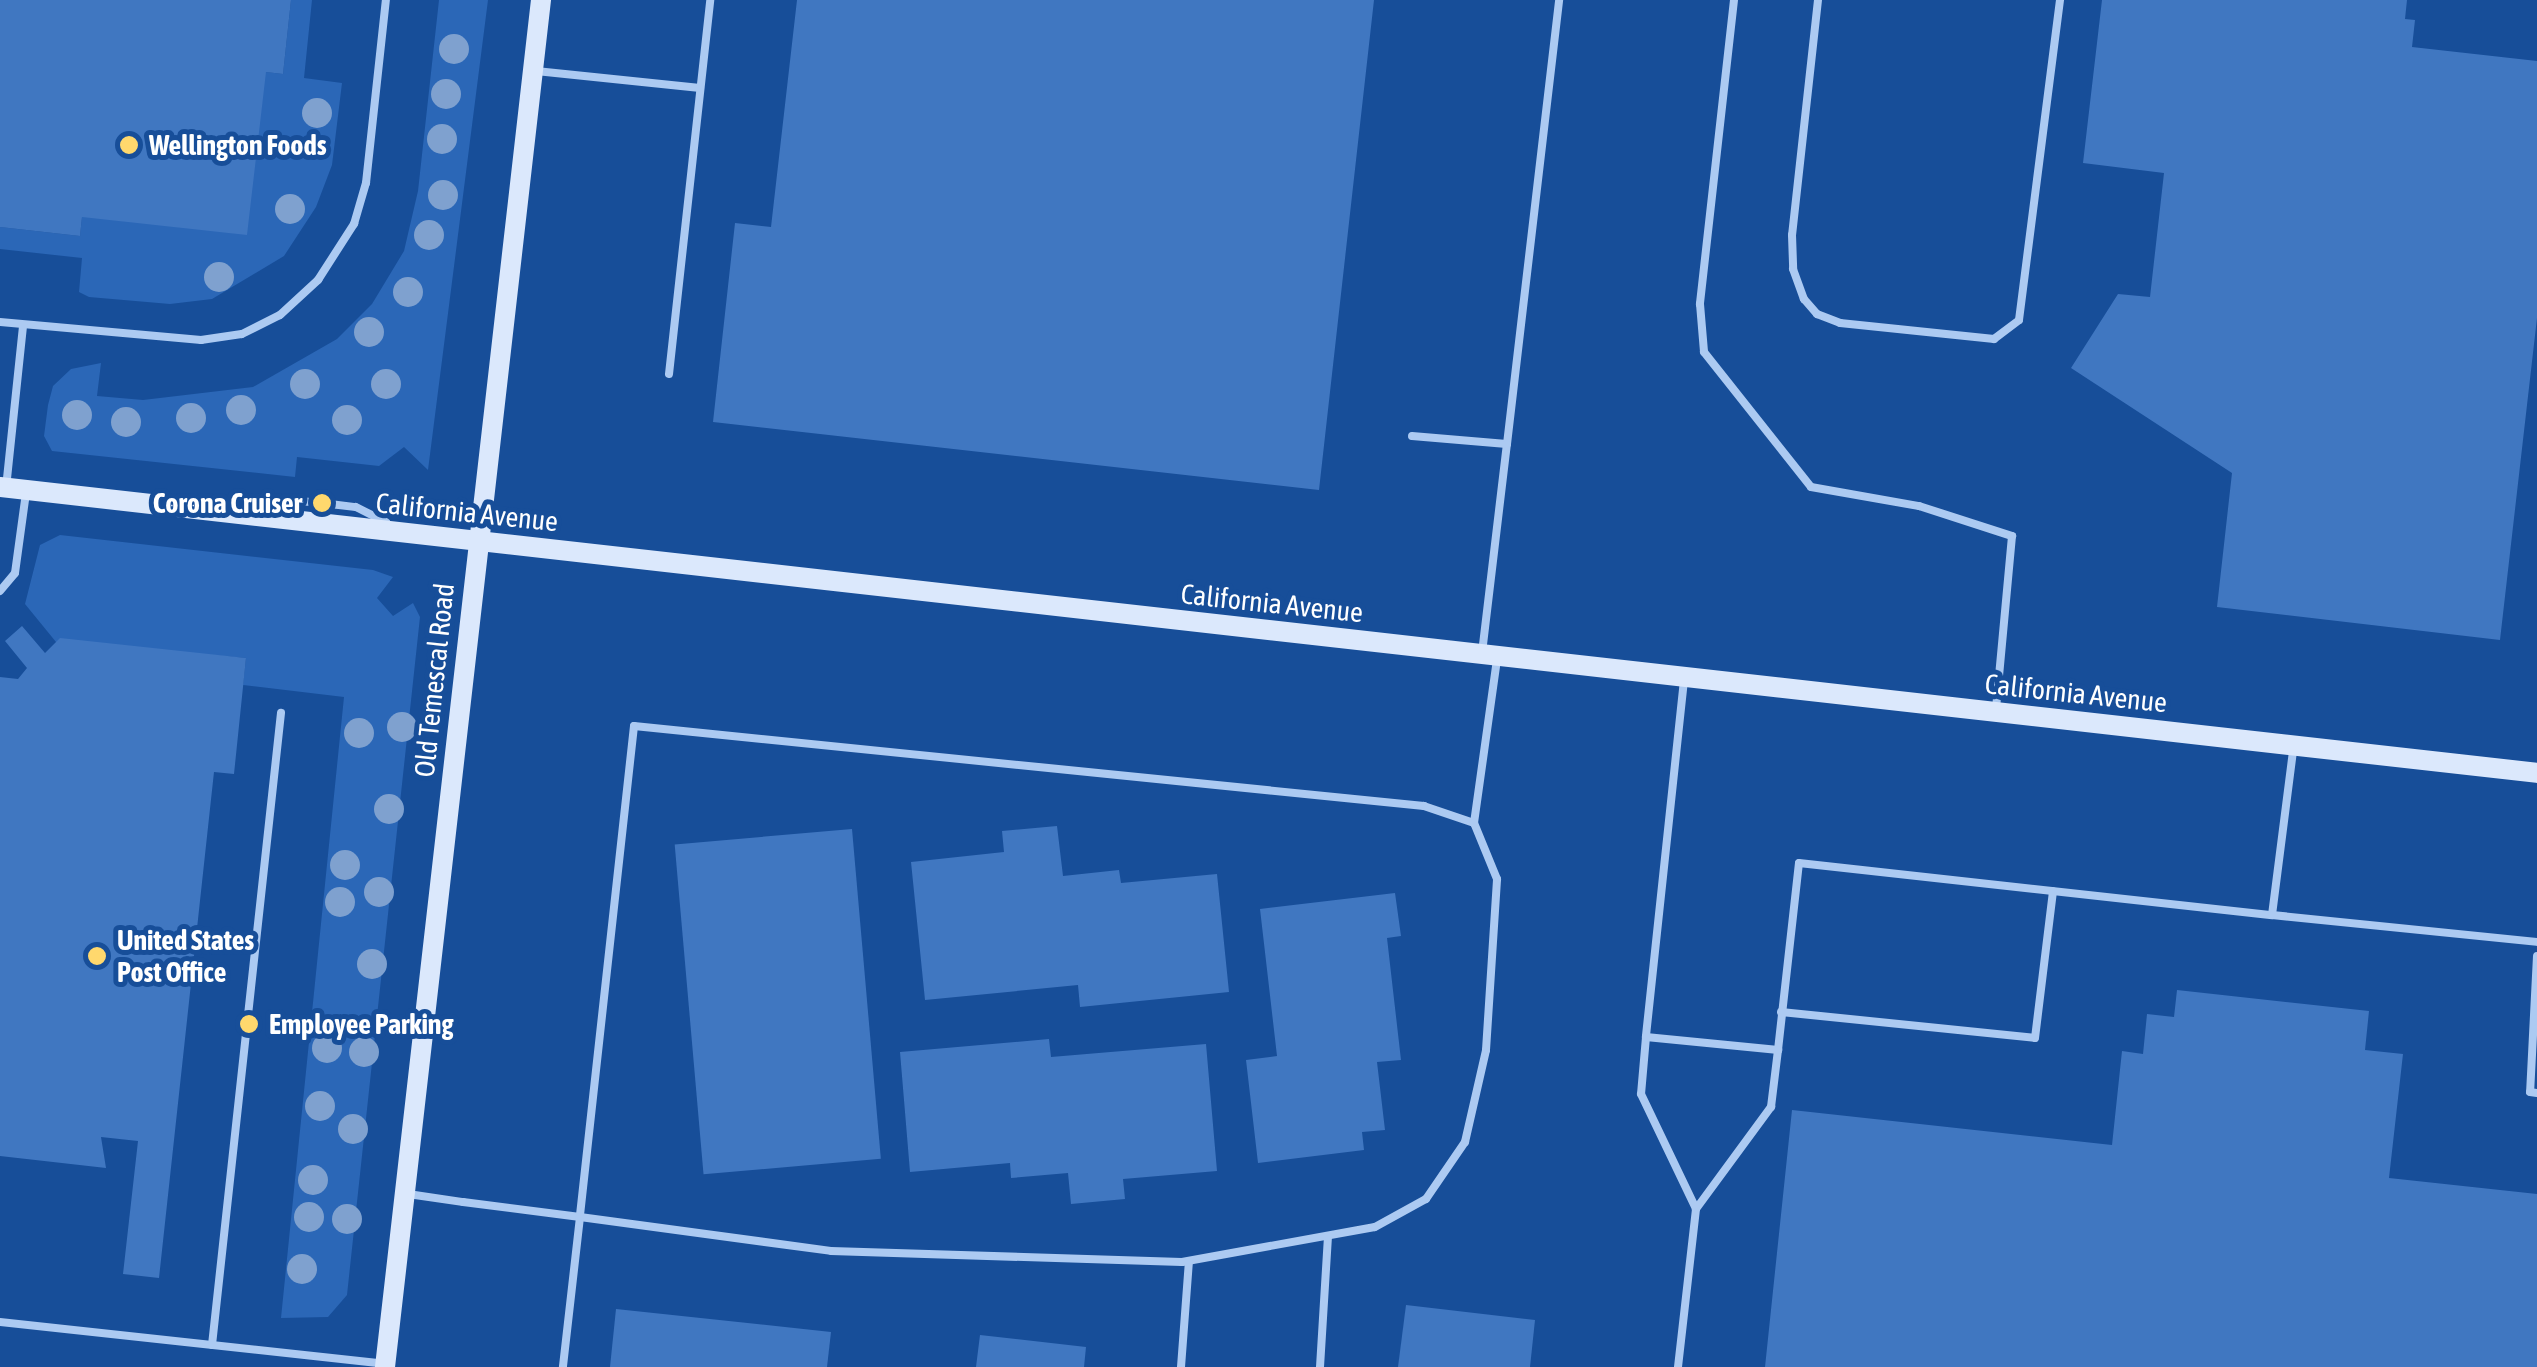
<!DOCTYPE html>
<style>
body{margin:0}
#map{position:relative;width:2537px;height:1367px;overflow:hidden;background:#174e99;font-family:"Asap Condensed",sans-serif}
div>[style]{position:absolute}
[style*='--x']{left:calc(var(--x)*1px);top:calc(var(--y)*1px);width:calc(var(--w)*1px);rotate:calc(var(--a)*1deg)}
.green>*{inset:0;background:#2b67b7}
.building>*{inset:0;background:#4077c1;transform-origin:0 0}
.lane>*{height:8px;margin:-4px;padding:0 4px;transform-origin:4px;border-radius:4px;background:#accaf2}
.secondary>*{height:20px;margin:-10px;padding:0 10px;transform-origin:10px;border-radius:10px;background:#dbe8fc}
.trees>*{width:30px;height:30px;margin:-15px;border-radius:50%;background:#7fa1cf}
.dots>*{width:28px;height:28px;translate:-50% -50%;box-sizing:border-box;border:5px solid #174e99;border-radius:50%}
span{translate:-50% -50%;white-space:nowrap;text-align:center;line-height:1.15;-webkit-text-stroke:10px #174e99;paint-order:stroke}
.poi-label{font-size:28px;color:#fff;font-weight:700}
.left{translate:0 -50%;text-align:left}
.right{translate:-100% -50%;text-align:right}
.street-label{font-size:28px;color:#fff}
</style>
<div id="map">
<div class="green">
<i style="clip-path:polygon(291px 0,312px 0,304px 78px,342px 83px,332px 165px,316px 207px,284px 256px,212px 299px,170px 304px,89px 297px,79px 292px,82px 258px,0 249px,0 227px,80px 236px,82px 217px,266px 72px,283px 74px)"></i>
<i style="clip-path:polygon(439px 0,488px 0,428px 470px,404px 447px,379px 466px,297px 457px,295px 477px,52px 451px,44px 436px,48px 405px,53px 386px,71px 369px,101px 363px,97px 396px,143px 400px,253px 387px,337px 339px,372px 304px,404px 251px,418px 191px)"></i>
<i style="clip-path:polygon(60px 535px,373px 570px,393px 577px,377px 598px,393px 616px,413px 603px,420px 617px,347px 1295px,328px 1317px,281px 1318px,344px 697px,243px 685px,246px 658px,56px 642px,25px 604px,40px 545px)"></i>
</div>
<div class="building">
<i style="clip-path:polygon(0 0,291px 0,283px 74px,266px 72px,247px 235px,82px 217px,80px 236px,0 227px)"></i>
<i style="clip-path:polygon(797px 0,1374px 0,1319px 490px,713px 422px,735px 223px,771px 227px)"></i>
<i style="clip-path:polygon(2102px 0,2407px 0,2405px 19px,2415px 20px,2412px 47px,2537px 61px,2537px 318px,2500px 640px,2217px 607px,2232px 473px,2071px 368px,2118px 294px,2150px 297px,2164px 173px,2083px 163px)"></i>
<i style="clip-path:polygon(22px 626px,45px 653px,60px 638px,246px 658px,234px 774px,214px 772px,159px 1278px,123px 1274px,138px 1141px,101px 1137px,106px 1168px,0 1156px,0 677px,18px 679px,27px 668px,5px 641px)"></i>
<i style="clip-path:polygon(1057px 826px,1063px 876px,1119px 870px,1121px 883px,1217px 874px,1229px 992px,1080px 1007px,1078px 985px,925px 1000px,911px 862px,1004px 852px,1002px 831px)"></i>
<i style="left:852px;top:829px;width:331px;height:178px;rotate:85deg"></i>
<i style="clip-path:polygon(1395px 893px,1401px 936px,1387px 938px,1401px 1060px,1377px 1062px,1385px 1130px,1362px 1132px,1364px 1150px,1258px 1163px,1246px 1060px,1277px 1056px,1260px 909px)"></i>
<i style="clip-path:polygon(2177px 990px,2369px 1011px,2365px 1050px,2403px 1054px,2389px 1178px,2537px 1194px,2537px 1367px,1765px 1367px,1792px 1110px,2112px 1145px,2122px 1051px,2143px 1054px,2147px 1014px,2174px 1017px)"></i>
<i style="clip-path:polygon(1049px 1039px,1051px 1057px,1206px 1044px,1217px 1171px,1123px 1179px,1125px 1199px,1071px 1204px,1068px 1173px,1011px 1178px,1010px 1163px,910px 1172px,900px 1052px)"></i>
<i style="clip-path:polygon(1406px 1305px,1535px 1320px,1530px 1367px,1398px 1367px)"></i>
<i style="clip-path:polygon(616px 1309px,831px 1332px,827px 1367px,610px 1367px)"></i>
<i style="clip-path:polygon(980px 1335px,1086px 1347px,1084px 1367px,976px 1367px)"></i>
</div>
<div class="lane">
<i style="--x:1734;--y:0;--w:306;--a:96.4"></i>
<i style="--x:1700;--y:304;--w:48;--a:85.2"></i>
<i style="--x:1704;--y:352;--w:172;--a:51.6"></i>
<i style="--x:1811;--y:487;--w:110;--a:10"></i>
<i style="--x:1919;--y:506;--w:98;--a:17.9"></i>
<i style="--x:2012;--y:536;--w:173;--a:95.3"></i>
<i style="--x:1818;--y:0;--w:236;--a:96.3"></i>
<i style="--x:1792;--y:235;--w:34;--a:88"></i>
<i style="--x:1793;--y:269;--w:32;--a:70"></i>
<i style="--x:1804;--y:299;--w:20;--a:49"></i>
<i style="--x:1817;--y:314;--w:25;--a:21"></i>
<i style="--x:1840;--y:323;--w:155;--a:5.9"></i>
<i style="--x:1994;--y:339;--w:31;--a:-37"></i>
<i style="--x:2019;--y:320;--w:323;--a:-82.7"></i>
<i style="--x:536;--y:71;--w:165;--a:5.9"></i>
<i style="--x:0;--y:322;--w:202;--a:5.1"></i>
<i style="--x:201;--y:340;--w:41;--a:-8.3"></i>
<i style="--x:242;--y:334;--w:42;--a:-26.6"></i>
<i style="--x:280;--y:315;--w:52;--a:-42.6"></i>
<i style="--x:318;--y:280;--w:67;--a:-57.3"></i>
<i style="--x:354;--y:224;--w:43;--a:-73.7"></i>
<i style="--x:366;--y:183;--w:184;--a:-83.8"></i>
<i style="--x:669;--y:374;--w:376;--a:-83.7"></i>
<i style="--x:1412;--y:436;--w:95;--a:4.8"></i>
<i style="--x:1507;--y:444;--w:447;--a:-83.3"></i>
<i style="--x:6;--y:488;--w:164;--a:-84"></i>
<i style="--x:250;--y:507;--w:39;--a:-10"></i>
<i style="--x:288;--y:500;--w:34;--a:5"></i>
<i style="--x:322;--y:503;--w:34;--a:7"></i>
<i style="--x:356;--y:507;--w:34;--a:27"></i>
<i style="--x:0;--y:591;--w:23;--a:-50"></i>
<i style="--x:15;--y:573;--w:81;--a:-82.2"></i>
<i style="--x:1482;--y:653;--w:210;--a:-83.2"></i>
<i style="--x:1684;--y:680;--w:359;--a:96.1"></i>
<i style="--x:1646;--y:1037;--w:133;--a:5.6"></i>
<i style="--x:1778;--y:1050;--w:188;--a:-83.6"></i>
<i style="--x:1799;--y:863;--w:476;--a:6.3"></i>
<i style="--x:2272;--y:915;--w:166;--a:-82.7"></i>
<i style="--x:1474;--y:823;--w:166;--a:-82"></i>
<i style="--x:2272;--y:915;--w:266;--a:5.8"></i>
<i style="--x:2537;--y:956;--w:136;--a:92.9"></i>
<i style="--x:2530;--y:1092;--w:7;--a:8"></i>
<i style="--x:1781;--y:1012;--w:255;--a:5.8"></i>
<i style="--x:2035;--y:1038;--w:148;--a:-83"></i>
<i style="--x:1646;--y:1037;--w:57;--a:95"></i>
<i style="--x:1641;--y:1094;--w:127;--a:64.4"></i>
<i style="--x:1696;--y:1209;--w:127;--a:-53.7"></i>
<i style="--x:1771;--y:1107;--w:57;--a:-83"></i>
<i style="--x:408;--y:1194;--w:56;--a:8.3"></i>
<i style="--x:463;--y:1202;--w:118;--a:7.3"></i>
<i style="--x:580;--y:1217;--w:253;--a:7.7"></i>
<i style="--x:831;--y:1251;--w:351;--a:1.8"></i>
<i style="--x:1182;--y:1262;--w:196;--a:-10.3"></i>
<i style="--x:1375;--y:1227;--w:58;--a:-28.8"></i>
<i style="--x:1426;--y:1199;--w:69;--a:-55.6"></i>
<i style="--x:1465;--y:1142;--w:94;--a:-77.1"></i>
<i style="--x:1486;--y:1050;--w:171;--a:-86.3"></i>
<i style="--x:1497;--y:879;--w:61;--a:-112.3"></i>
<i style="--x:1474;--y:823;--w:53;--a:-161.2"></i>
<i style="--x:1424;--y:806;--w:794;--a:-174.22"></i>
<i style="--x:634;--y:726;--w:494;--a:96.3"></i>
<i style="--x:580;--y:1217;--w:151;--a:96.5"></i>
<i style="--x:0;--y:1322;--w:387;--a:6.2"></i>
<i style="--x:212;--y:1345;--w:636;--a:-83.77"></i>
<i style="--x:1181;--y:1367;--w:106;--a:-85.7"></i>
<i style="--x:1320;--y:1367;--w:131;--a:-86.5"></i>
<i style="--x:1678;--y:1367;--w:159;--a:-83.5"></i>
</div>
<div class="secondary">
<i style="--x:0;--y:487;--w:2553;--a:6.43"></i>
<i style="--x:385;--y:1367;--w:1376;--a:-83.49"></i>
</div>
<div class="trees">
<i style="left:454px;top:49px"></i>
<i style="left:446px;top:94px"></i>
<i style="left:317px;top:113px"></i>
<i style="left:442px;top:139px"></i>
<i style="left:443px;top:195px"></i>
<i style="left:290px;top:209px"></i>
<i style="left:429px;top:235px"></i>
<i style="left:219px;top:277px"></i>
<i style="left:408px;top:292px"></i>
<i style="left:369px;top:332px"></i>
<i style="left:305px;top:384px"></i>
<i style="left:386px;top:384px"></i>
<i style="left:241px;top:410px"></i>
<i style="left:77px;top:415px"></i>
<i style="left:191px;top:418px"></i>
<i style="left:347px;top:420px"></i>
<i style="left:126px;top:422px"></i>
<i style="left:402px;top:727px"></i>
<i style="left:359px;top:733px"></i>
<i style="left:389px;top:809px"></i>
<i style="left:345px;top:865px"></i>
<i style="left:379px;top:892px"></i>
<i style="left:340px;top:902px"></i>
<i style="left:372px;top:964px"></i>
<i style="left:327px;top:1048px"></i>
<i style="left:364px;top:1052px"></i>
<i style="left:320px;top:1106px"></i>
<i style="left:353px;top:1129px"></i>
<i style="left:313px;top:1180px"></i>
<i style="left:309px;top:1217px"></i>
<i style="left:347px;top:1219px"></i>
<i style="left:302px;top:1269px"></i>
</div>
<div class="dots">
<i style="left:129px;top:145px;background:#ffd86d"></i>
<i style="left:322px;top:503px;background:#ffd86d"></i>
<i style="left:97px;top:956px;background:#ffd86d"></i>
<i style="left:249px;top:1024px;background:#ffd86d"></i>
</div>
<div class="poi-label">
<span class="left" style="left:149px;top:145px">Wellington Foods</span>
<span class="right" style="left:302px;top:503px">Corona Cruiser</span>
<span class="left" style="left:117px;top:956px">United States<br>Post Office</span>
<span class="left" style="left:269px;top:1024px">Employee Parking</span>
</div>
<div class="street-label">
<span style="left:467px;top:512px;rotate:6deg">California Avenue</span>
<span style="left:1272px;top:603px;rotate:6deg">California Avenue</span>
<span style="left:434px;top:680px;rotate:-84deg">Old Temescal Road</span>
<span style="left:2076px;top:693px;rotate:6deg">California Avenue</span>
</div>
</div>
